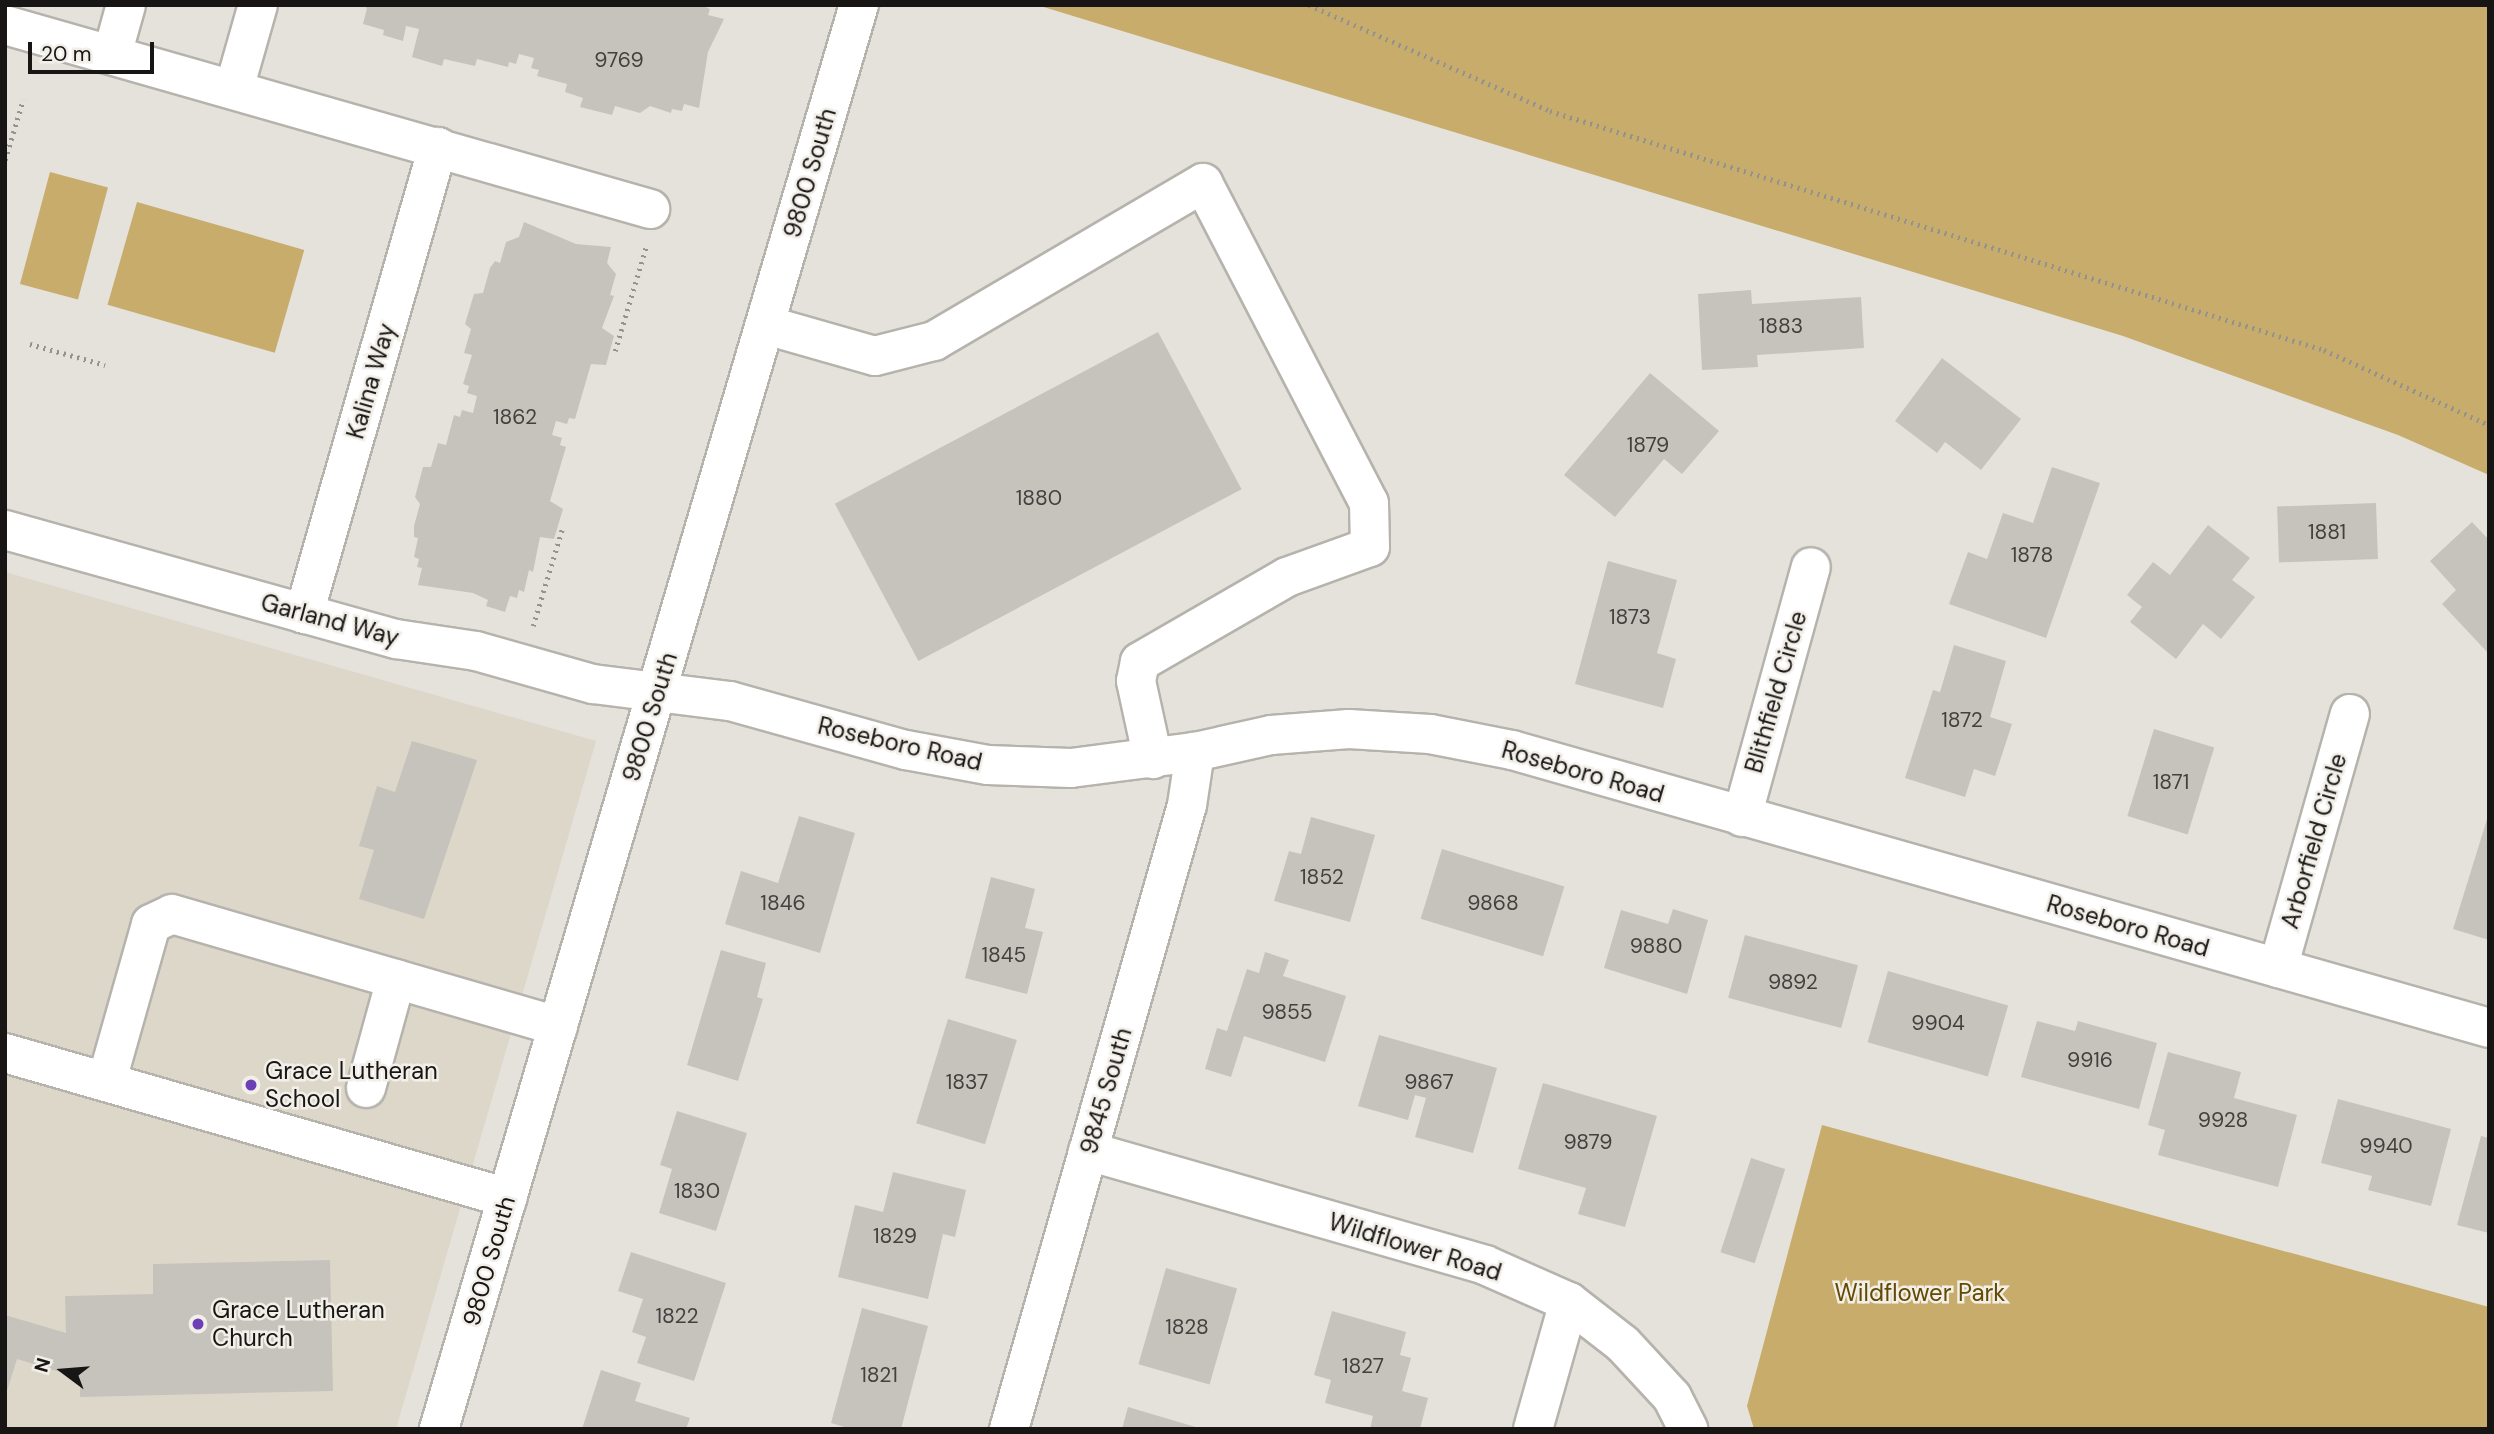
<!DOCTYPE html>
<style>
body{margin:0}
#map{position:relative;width:2494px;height:1434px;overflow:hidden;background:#e5e2dc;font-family:"DM Sans",sans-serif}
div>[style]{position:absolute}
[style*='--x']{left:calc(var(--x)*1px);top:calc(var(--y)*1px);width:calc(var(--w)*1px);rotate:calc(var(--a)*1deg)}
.built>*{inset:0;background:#ddd7ca}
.green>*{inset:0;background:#c8ac6b;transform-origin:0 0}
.building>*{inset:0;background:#c6c3bd;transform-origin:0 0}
.path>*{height:4.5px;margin-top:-2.25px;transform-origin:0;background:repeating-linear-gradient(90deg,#94928e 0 2px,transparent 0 7px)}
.roads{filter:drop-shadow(2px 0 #b6b3ad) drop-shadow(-2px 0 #b6b3ad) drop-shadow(0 2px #b6b3ad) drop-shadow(0 -2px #b6b3ad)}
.minor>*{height:38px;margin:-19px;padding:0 19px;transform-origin:19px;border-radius:19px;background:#fff}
.dots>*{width:19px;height:19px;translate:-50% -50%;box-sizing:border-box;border:4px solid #f2efe9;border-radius:50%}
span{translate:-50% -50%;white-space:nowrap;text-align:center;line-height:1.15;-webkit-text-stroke:5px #f2efe9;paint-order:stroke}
.number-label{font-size:21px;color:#43413e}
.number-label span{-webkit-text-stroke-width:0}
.street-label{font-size:24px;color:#171614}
.poi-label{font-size:24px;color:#171614}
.left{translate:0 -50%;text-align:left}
.park-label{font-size:24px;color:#634a00}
.frame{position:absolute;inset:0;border:7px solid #171614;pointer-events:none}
.north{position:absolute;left:28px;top:1336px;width:70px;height:70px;-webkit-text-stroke:5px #f2efe9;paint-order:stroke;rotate:286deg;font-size:19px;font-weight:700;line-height:28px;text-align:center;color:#171614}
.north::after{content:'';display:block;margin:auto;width:24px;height:32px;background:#171614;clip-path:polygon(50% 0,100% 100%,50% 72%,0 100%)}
.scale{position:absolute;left:28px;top:42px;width:126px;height:32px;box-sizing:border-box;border:4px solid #171614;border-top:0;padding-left:9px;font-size:21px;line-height:24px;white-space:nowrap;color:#171614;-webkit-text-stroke:5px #f2efe9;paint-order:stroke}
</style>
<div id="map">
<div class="built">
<i style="clip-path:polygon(5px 572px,596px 741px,396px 1429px,5px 1429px)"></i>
</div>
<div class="green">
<i style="clip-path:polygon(1037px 5px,2489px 5px,2489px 475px,2398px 435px,2123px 336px)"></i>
<i style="left:50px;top:172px;width:60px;height:116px;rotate:15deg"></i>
<i style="left:137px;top:202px;width:174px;height:107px;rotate:16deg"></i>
<i style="clip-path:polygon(1822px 1125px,2489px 1307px,2489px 1429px,1754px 1429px,1747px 1406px)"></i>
</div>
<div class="building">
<i style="clip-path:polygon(362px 5px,701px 5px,710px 9px,708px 15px,724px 19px,708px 52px,699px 108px,684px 104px,682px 111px,672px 109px,671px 113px,650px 106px,640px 113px,615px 106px,612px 115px,580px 107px,583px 98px,565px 92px,567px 84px,537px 76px,539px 70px,531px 68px,534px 58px,519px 54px,516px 64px,509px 62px,508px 67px,477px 59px,475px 66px,444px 59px,442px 66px,412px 57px,419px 29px,406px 26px,403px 41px,383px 35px,384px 30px,363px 24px,367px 8px)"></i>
<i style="clip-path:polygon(524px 222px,576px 244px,611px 247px,607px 263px,616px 274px,610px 295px,614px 296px,602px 328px,614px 336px,606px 365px,591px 364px,575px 419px,569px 418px,567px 424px,556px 421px,552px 435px,562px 438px,560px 445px,566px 447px,550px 501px,563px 509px,554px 539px,540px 537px,533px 572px,529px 570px,524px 592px,519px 590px,517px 598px,510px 596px,505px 612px,486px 606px,488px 600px,473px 593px,418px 585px,422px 568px,417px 567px,419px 559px,414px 557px,418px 538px,414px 537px,414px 526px,420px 504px,415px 497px,423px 467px,431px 467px,438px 443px,446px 445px,454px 415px,460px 417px,462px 410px,473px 413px,477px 396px,467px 393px,469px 386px,463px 384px,472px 355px,464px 353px,471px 329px,465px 324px,474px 294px,483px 293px,490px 268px,495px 261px,500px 263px,506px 242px,519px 237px)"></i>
<i style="clip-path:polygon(1751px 290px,1752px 304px,1861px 297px,1864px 348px,1757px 355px,1758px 367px,1702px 370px,1698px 294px)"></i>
<i style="left:1158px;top:332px;width:178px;height:366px;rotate:62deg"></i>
<i style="clip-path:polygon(1942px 358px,2021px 419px,1981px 470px,1945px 442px,1937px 453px,1895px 421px)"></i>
<i style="clip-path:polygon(1650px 373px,1719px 431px,1682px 474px,1664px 459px,1615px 517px,1564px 475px)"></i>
<i style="clip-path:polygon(2052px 467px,2100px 483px,2046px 638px,1949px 604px,1968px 552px,1987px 559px,2003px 513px,2033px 523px)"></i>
<i style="left:2376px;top:503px;width:56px;height:99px;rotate:88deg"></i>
<i style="clip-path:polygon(2472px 522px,2489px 540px,2489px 654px,2442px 604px,2456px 590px,2430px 561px)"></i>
<i style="clip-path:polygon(2208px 525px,2250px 558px,2232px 580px,2255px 597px,2221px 639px,2203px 624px,2176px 659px,2130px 622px,2142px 607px,2127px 595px,2153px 562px,2170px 575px)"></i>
<i style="clip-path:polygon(1608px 561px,1677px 580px,1657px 653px,1676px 659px,1663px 708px,1575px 684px)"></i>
<i style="clip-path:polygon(1954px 645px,2006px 661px,1990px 717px,2012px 724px,1995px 776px,1974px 769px,1965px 797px,1905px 778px,1933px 690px,1940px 692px)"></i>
<i style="left:2154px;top:729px;width:63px;height:91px;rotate:17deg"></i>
<i style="clip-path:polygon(412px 741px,477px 760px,424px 919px,359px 899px,374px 850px,359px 846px,377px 786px,395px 792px)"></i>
<i style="clip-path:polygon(799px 816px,855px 833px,820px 953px,725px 924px,741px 871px,778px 883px)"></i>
<i style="clip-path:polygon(2488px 816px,2489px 816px,2489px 940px,2453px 929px)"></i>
<i style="clip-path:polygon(1311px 817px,1375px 835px,1350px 922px,1274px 901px,1289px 851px,1301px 854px)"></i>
<i style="left:1442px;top:849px;width:128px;height:73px;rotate:17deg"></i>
<i style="clip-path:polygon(991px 877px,1035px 889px,1025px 928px,1043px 932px,1027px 994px,965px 978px)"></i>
<i style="clip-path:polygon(1673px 909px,1708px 920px,1687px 994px,1604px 968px,1621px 910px,1668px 924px)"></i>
<i style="left:1745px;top:935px;width:117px;height:65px;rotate:15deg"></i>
<i style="clip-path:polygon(721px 950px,766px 963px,757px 997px,763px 999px,738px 1081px,687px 1065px)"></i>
<i style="clip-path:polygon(1265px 952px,1289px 960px,1283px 976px,1346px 996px,1325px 1062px,1244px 1036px,1231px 1077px,1205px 1069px,1217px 1028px,1227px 1031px,1247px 969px,1259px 973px)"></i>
<i style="left:1888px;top:971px;width:125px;height:74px;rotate:16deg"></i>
<i style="left:948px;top:1019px;width:72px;height:109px;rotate:17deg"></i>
<i style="clip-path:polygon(2037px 1021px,2075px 1031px,2078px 1021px,2157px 1043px,2139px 1109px,2021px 1077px)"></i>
<i style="clip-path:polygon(1379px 1035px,1497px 1068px,1473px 1153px,1415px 1137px,1426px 1098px,1415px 1095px,1408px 1120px,1358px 1106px)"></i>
<i style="clip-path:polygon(2168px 1052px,2241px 1072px,2234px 1098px,2297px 1115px,2278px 1187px,2158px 1155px,2165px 1130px,2148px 1125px)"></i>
<i style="clip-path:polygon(1543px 1083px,1657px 1116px,1625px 1227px,1578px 1214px,1586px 1188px,1518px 1169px)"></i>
<i style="clip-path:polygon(2338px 1099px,2451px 1129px,2431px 1206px,2368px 1190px,2372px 1176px,2321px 1163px)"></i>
<i style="clip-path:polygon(677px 1111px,747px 1133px,716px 1231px,659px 1213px,672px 1169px,660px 1165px)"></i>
<i style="clip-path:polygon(2481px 1136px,2489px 1138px,2489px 1233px,2457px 1225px)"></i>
<i style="left:1751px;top:1158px;width:36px;height:99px;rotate:18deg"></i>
<i style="clip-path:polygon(893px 1172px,966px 1190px,955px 1237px,943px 1234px,928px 1299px,838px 1277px,855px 1205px,883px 1212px)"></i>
<i style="clip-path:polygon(631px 1252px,726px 1283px,694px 1381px,637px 1363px,646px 1337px,632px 1332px,643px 1299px,618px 1291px)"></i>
<i style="clip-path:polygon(330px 1260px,333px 1391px,80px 1397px,80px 1378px,17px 1359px,5px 1397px,5px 1315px,66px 1333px,65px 1296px,153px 1294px,153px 1264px)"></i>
<i style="left:1166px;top:1268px;width:74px;height:100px;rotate:16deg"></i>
<i style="clip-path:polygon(862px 1308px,928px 1326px,901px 1429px,851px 1429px,831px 1423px)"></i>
<i style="clip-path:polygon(1332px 1311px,1406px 1332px,1400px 1355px,1411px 1358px,1402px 1391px,1428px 1398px,1420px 1429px,1370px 1429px,1373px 1416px,1325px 1403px,1331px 1380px,1314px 1375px)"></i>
<i style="clip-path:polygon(601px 1370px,641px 1383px,635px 1401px,690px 1418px,686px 1429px,582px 1429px)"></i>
<i style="clip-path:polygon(1128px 1407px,1199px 1428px,1199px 1429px,1122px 1429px)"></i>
</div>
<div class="path">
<i style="--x:1309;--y:5;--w:263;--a:23.7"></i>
<i style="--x:1550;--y:111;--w:810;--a:17.16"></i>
<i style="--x:2324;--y:350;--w:181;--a:24.4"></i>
<i style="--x:5;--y:160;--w:63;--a:-73.3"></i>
<i style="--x:30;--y:344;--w:78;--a:15.6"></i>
<i style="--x:615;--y:351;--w:109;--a:-73.4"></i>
<i style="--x:533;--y:626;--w:104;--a:-73.3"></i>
</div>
<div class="roads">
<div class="minor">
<i style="--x:5;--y:25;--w:671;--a:15.92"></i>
<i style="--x:112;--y:55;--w:52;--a:-74.4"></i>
<i style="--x:234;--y:89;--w:87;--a:-74.1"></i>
<i style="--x:766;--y:325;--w:113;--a:15.9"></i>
<i style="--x:875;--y:356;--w:61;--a:-14.3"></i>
<i style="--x:934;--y:341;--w:312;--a:-30.4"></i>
<i style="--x:1203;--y:183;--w:360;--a:62.6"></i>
<i style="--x:1369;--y:503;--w:44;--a:88.7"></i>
<i style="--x:1370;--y:547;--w:88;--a:160.1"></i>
<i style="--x:1287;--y:577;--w:170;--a:150"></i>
<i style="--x:1140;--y:662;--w:19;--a:102"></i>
<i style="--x:1136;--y:681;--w:80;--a:77.7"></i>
<i style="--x:5;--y:530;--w:406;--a:15.6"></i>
<i style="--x:396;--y:639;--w:81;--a:8.5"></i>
<i style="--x:476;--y:651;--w:122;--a:15.8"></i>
<i style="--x:593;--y:684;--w:138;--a:7.1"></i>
<i style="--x:730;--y:701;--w:183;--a:15.6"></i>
<i style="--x:906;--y:750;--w:83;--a:10.4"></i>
<i style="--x:988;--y:765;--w:83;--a:2.1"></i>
<i style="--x:1071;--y:768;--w:125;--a:-7.4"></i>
<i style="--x:1195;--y:752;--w:78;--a:-12.6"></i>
<i style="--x:1271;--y:735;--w:78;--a:-4.4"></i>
<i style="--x:1349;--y:729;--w:81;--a:3.5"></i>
<i style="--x:1430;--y:734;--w:84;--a:11"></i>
<i style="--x:1512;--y:750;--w:1016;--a:15.88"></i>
<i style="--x:304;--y:614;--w:486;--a:-74"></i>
<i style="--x:1742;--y:817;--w:259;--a:-74.6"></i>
<i style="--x:2278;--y:968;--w:264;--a:-74.2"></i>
<i style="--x:5;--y:1053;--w:523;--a:16.08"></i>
<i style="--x:107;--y:1080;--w:162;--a:-74.2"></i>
<i style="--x:151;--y:924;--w:23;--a:-25"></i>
<i style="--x:172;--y:914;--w:402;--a:16.2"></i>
<i style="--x:366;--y:1088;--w:113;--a:-74.6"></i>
<i style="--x:1088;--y:1151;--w:413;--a:16"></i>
<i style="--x:1485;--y:1265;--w:92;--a:23.8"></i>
<i style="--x:1569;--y:1302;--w:68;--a:37.9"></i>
<i style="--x:1623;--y:1344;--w:72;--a:47.2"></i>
<i style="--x:1672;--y:1397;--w:36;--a:63"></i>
<i style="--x:439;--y:1429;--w:1485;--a:-73.57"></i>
<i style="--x:1009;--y:1429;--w:649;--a:-74.08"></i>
<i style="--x:1187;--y:805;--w:54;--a:-81.4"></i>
<i style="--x:1533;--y:1429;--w:132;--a:-74.2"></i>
</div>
</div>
<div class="dots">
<i style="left:251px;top:1085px;background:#6d3fb7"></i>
<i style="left:198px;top:1324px;background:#6d3fb7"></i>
</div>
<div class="number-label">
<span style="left:619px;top:60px">9769</span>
<span style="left:1781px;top:326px">1883</span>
<span style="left:515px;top:417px">1862</span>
<span style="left:1648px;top:445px">1879</span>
<span style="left:1039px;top:498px">1880</span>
<span style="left:2327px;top:532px">1881</span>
<span style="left:2032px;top:555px">1878</span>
<span style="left:1630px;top:617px">1873</span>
<span style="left:1962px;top:720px">1872</span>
<span style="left:2171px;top:782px">1871</span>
<span style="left:1322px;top:877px">1852</span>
<span style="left:783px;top:903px">1846</span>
<span style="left:1493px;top:903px">9868</span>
<span style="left:1656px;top:946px">9880</span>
<span style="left:1004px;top:955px">1845</span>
<span style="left:1793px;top:982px">9892</span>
<span style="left:1287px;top:1012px">9855</span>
<span style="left:1938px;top:1023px">9904</span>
<span style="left:2090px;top:1060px">9916</span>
<span style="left:967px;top:1082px">1837</span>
<span style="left:1429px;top:1082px">9867</span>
<span style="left:2223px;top:1120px">9928</span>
<span style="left:1588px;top:1142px">9879</span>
<span style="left:2386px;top:1146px">9940</span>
<span style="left:697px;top:1191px">1830</span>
<span style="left:895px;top:1236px">1829</span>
<span style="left:677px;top:1316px">1822</span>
<span style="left:1187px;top:1327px">1828</span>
<span style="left:1363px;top:1366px">1827</span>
<span style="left:879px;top:1375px">1821</span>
</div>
<div class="street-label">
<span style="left:810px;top:173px;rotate:-74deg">9800 South</span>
<span style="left:371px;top:381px;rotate:-74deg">Kalina Way</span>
<span style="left:330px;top:620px;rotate:15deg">Garland Way</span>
<span style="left:1776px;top:692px;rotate:-74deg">Blithfield Circle</span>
<span style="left:650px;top:717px;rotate:-73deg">9800 South</span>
<span style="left:900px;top:744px;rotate:13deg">Roseboro Road</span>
<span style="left:1583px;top:772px;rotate:16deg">Roseboro Road</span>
<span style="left:2314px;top:841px;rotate:-74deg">Arborfield Circle</span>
<span style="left:2128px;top:926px;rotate:16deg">Roseboro Road</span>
<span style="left:1106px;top:1091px;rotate:-74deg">9845 South</span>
<span style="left:1415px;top:1247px;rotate:17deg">Wildflower Road</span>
<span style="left:489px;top:1261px;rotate:-74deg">9800 South</span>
</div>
<div class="poi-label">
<span class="left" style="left:265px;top:1085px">Grace Lutheran<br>School</span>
<span class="left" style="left:212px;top:1324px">Grace Lutheran<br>Church</span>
</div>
<div class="park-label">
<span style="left:1920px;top:1293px">Wildflower Park</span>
</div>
<div class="frame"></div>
<div class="north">N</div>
<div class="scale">20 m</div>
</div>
